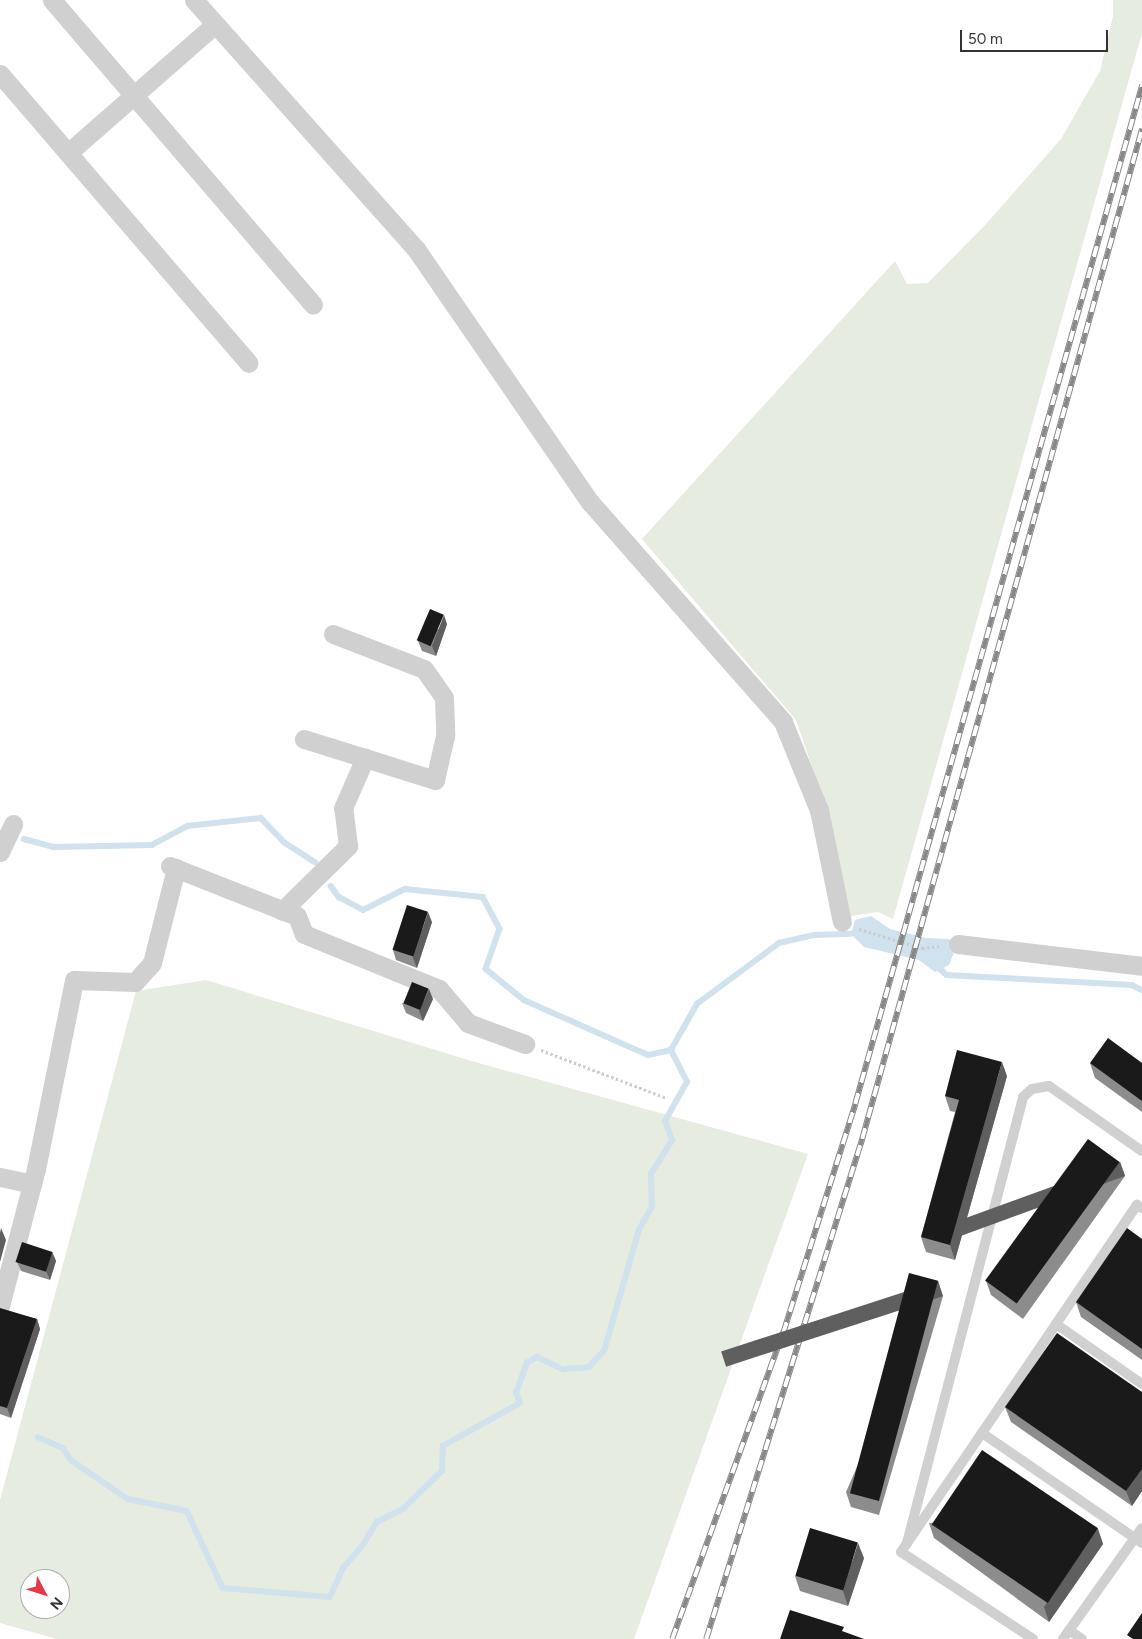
<!DOCTYPE html>
<style>
body{margin:0}
#map{position:relative;width:1142px;height:1639px;overflow:hidden;background:#fff;font-family:Figtree,sans-serif}
div>[style]{position:absolute}
[style*='--x']{left:calc(var(--x)*1px);top:calc(var(--y)*1px);width:calc(var(--w)*1px);rotate:calc(var(--a)*1deg)}
.green>*{inset:0;background:#e6ecdf}
.water>*{inset:0;background:#cfe2ee}
.stream>*{height:5.5px;margin:-2.75px;padding:0 2.75px;transform-origin:2.75px;border-radius:2.75px;background:#cfe2ee}
.path>*{height:3px;margin-top:-1.5px;transform-origin:0;background:repeating-linear-gradient(90deg,#cdcdcd 0 2.5px,transparent 0 5px)}
.lane>*{height:10px;margin:-5px;padding:0 5px;transform-origin:5px;border-radius:5px;background:#d0d0d0}
.street>*{height:19px;margin:-9.5px;padding:0 9.5px;transform-origin:9.5px;border-radius:9.5px;background:#d0d0d0}
.rail>*{height:5.5px;margin-top:-2.75px;transform-origin:0;background:repeating-linear-gradient(90deg,#fff 0 11px,#888 0 22px);box-sizing:border-box;border-block:1px solid #888}
.wall>*{inset:0;background:#8c8c8c}
.shaded-wall>*{inset:0;background:#5f5f5f;transform-origin:0 0}
.building>*{inset:0;background:#1a1a1a;transform-origin:0 0}
span{translate:-50% -50%;white-space:nowrap;text-align:center;line-height:1.15;-webkit-text-stroke:5px #fff;paint-order:stroke}
.north{position:absolute;left:20px;top:1569px;width:50px;height:50px;box-sizing:border-box;background:#fff;border:1px solid #adadad;border-radius:50%;rotate:130deg;font-size:14px;font-weight:700;line-height:20px;text-align:center;color:#333}
.north::after{content:'';display:block;margin:auto;width:18px;height:22px;background:#e63946;clip-path:polygon(50% 0,100% 100%,50% 72%,0 100%)}
.scale{position:absolute;left:960px;top:30px;width:148px;height:22px;box-sizing:border-box;border:2px solid #333;border-top:0;padding-left:6px;font-size:15px;line-height:18px;white-space:nowrap;color:#333;-webkit-text-stroke:4px #fff;paint-order:stroke}
</style>
<div id="map">
<div class="green">
<i style="clip-path:polygon(1113px 0,1142px 0,1142px 33px,893px 919px,878px 912px,851px 916px,828px 814px,796px 720px,642px 539px,895px 261px,907px 284px,928px 283px,986px 224px,1061px 139px,1100px 71px,1113px 16px)"></i>
<i style="clip-path:polygon(evenodd,206px 980px,475px 1062px,808px 1154px,634px 1639px,57px 1639px,0 1623px,0 1500px,136px 991px,206px 980px,30px 1579px,60px 1579px,60px 1609px,30px 1609px,30px 1579px)"></i>
</div>
<div class="water">
<i style="clip-path:polygon(871px 916px,890px 929px,926px 938px,949px 939px,956px 947px,949px 965px,935px 972px,919px 960px,864px 947px,851px 934px,855px 920px)"></i>
</div>
<div class="stream">
<i style="--x:24;--y:839;--w:31;--a:15"></i>
<i style="--x:54;--y:847;--w:98;--a:-1.2"></i>
<i style="--x:152;--y:845;--w:40;--a:-28"></i>
<i style="--x:187;--y:826;--w:74;--a:-6.2"></i>
<i style="--x:261;--y:818;--w:33;--a:46"></i>
<i style="--x:284;--y:842;--w:37;--a:33"></i>
<i style="--x:331;--y:886;--w:14;--a:54"></i>
<i style="--x:339;--y:897;--w:27;--a:28"></i>
<i style="--x:363;--y:910;--w:47;--a:-26.6"></i>
<i style="--x:405;--y:889;--w:78;--a:5.9"></i>
<i style="--x:483;--y:897;--w:36;--a:62"></i>
<i style="--x:500;--y:929;--w:42;--a:109.3"></i>
<i style="--x:486;--y:969;--w:49;--a:39.2"></i>
<i style="--x:524;--y:1000;--w:136;--a:23.9"></i>
<i style="--x:648;--y:1055;--w:24;--a:-12"></i>
<i style="--x:671;--y:1050;--w:53;--a:-60.5"></i>
<i style="--x:697;--y:1004;--w:102;--a:-36.6"></i>
<i style="--x:779;--y:943;--w:37;--a:-13"></i>
<i style="--x:815;--y:935;--w:36;--a:-2"></i>
<i style="--x:937;--y:966;--w:13;--a:42"></i>
<i style="--x:947;--y:975;--w:185;--a:3.1"></i>
<i style="--x:1132;--y:985;--w:11;--a:27"></i>
<i style="--x:38;--y:1437;--w:27;--a:24"></i>
<i style="--x:63;--y:1448;--w:14;--a:56"></i>
<i style="--x:71;--y:1460;--w:69;--a:34.4"></i>
<i style="--x:128;--y:1499;--w:60;--a:11.5"></i>
<i style="--x:187;--y:1511;--w:85;--a:64.9"></i>
<i style="--x:223;--y:1588;--w:107;--a:4.8"></i>
<i style="--x:330;--y:1597;--w:32;--a:-66"></i>
<i style="--x:343;--y:1568;--w:30;--a:-49"></i>
<i style="--x:363;--y:1545;--w:27;--a:-59"></i>
<i style="--x:377;--y:1522;--w:29;--a:-27"></i>
<i style="--x:403;--y:1509;--w:54;--a:-44.3"></i>
<i style="--x:442;--y:1471;--w:25;--a:-88"></i>
<i style="--x:443;--y:1446;--w:88;--a:-29.2"></i>
<i style="--x:520;--y:1403;--w:11;--a:-112"></i>
<i style="--x:516;--y:1393;--w:32;--a:-70"></i>
<i style="--x:527;--y:1363;--w:12;--a:-31"></i>
<i style="--x:537;--y:1357;--w:29;--a:25"></i>
<i style="--x:563;--y:1369;--w:26;--a:-4"></i>
<i style="--x:589;--y:1367;--w:22;--a:-47"></i>
<i style="--x:604;--y:1351;--w:126;--a:-73.9"></i>
<i style="--x:639;--y:1230;--w:26;--a:-61"></i>
<i style="--x:652;--y:1207;--w:33;--a:-92"></i>
<i style="--x:651;--y:1174;--w:40;--a:-58"></i>
<i style="--x:672;--y:1140;--w:20;--a:-110"></i>
<i style="--x:665;--y:1121;--w:45;--a:-60.6"></i>
<i style="--x:687;--y:1082;--w:36;--a:-117"></i>
</div>
<div class="path">
<i style="--x:859;--y:929;--w:66;--a:16.8"></i>
<i style="--x:922;--y:948;--w:18;--a:-6"></i>
<i style="--x:541;--y:1050;--w:135;--a:20.9"></i>
</div>
<div class="lane">
<i style="--x:1056;--y:1324;--w:105;--a:34.9"></i>
<i style="--x:982;--y:1433;--w:194;--a:34.5"></i>
<i style="--x:907;--y:1543;--w:461;--a:-75.4"></i>
<i style="--x:1023;--y:1097;--w:12;--a:-42"></i>
<i style="--x:1032;--y:1089;--w:17;--a:-10"></i>
<i style="--x:1049;--y:1086;--w:113;--a:35"></i>
<i style="--x:1069;--y:1630;--w:16;--a:35"></i>
<i style="--x:1033;--y:1639;--w:158;--a:-146.6"></i>
<i style="--x:901;--y:1552;--w:420;--a:-55.8"></i>
<i style="--x:1137;--y:1205;--w:6;--a:31"></i>
<i style="--x:1063;--y:1639;--w:136;--a:-54.6"></i>
</div>
<div class="street">
<i style="--x:52;--y:0;--w:401;--a:49.4"></i>
<i style="--x:194;--y:0;--w:334;--a:48.3"></i>
<i style="--x:416;--y:249;--w:307;--a:55.5"></i>
<i style="--x:590;--y:502;--w:293;--a:48.7"></i>
<i style="--x:783;--y:722;--w:95;--a:67.8"></i>
<i style="--x:819;--y:810;--w:114;--a:78.4"></i>
<i style="--x:0;--y:74;--w:381;--a:49.3"></i>
<i style="--x:68;--y:153;--w:194;--a:-41.2"></i>
<i style="--x:333;--y:634;--w:97;--a:21"></i>
<i style="--x:424;--y:669;--w:35;--a:55"></i>
<i style="--x:444;--y:698;--w:38;--a:88"></i>
<i style="--x:445;--y:736;--w:45;--a:102.8"></i>
<i style="--x:435;--y:780;--w:73;--a:-162.6"></i>
<i style="--x:0;--y:852;--w:31;--a:-65"></i>
<i style="--x:170;--y:866;--w:136;--a:21.5"></i>
<i style="--x:297;--y:916;--w:19;--a:69"></i>
<i style="--x:304;--y:934;--w:146;--a:22.2"></i>
<i style="--x:439;--y:989;--w:45;--a:49.5"></i>
<i style="--x:468;--y:1023;--w:61;--a:20.2"></i>
<i style="--x:282;--y:911;--w:93;--a:-44.6"></i>
<i style="--x:348;--y:846;--w:38;--a:-97"></i>
<i style="--x:343;--y:808;--w:55;--a:-66.3"></i>
<i style="--x:365;--y:758;--w:64;--a:-162.7"></i>
<i style="--x:958;--y:944;--w:185;--a:6.8"></i>
<i style="--x:0;--y:1177;--w:33;--a:12"></i>
<i style="--x:0;--y:1306;--w:142;--a:-75.3"></i>
<i style="--x:36;--y:1169;--w:193;--a:-78.6"></i>
<i style="--x:74;--y:980;--w:61;--a:1.9"></i>
<i style="--x:135;--y:982;--w:25;--a:-48"></i>
<i style="--x:152;--y:963;--w:98;--a:-75.8"></i>
</div>
<div class="rail">
<i style="--x:672;--y:1639;--w:326;--a:-70.1"></i>
<i style="--x:783;--y:1333;--w:240;--a:-72.5"></i>
<i style="--x:855;--y:1104;--w:1059;--a:-74.27"></i>
<i style="--x:706;--y:1639;--w:524;--a:-72.67"></i>
<i style="--x:862;--y:1139;--w:1048;--a:-74.51"></i>
</div>
<div class="wall">
<i style="clip-path:polygon(447px 624px,436px 656px,422px 651px,418px 641px)"></i>
<i style="clip-path:polygon(432px 922px,417px 968px,396px 960px,393px 950px)"></i>
<i style="clip-path:polygon(433px 999px,423px 1021px,406px 1013px,402px 1003px)"></i>
<i style="clip-path:polygon(1090px 1063px,1142px 1063px,1142px 1112px,1095px 1078px)"></i>
<i style="clip-path:polygon(1007px 1076px,955px 1260px,926px 1252px,921px 1237px,955px 1112px,950px 1111px,945px 1096px)"></i>
<i style="clip-path:polygon(1120px 1162px,1125px 1176px,1023px 1319px,991px 1295px,986px 1281px)"></i>
<i style="clip-path:polygon(1142px 1239px,1142px 1360px,1081px 1317px,1076px 1302px)"></i>
<i style="clip-path:polygon(52px 1252px,56px 1261px,50px 1280px,21px 1271px,17px 1262px)"></i>
<i style="clip-path:polygon(938px 1281px,943px 1296px,879px 1515px,851px 1507px,846px 1492px)"></i>
<i style="clip-path:polygon(0 1309px,37px 1319px,40px 1329px,11px 1418px,0 1414px)"></i>
<i style="clip-path:polygon(1142px 1392px,1142px 1491px,1132px 1506px,1011px 1422px,1005px 1407px)"></i>
<i style="clip-path:polygon(929px 1523px,1098px 1529px,1103px 1544px,1049px 1622px,934px 1538px)"></i>
<i style="clip-path:polygon(864px 1558px,848px 1606px,800px 1591px,795px 1576px)"></i>
</div>
<div class="shaded-wall">
<i style="clip-path:polygon(444px 615px,447px 624px,436px 656px,432px 646px)"></i>
<i style="clip-path:polygon(428px 912px,432px 922px,417px 968px,413px 958px)"></i>
<i style="clip-path:polygon(429px 989px,433px 999px,423px 1021px,419px 1011px)"></i>
<i style="clip-path:polygon(1002px 1062px,1007px 1076px,955px 1260px,950px 1245px)"></i>
<i style="left:1120px;top:1162px;width:15px;height:175px;rotate:70deg"></i>
<i style="clip-path:polygon(1px 1228px,6px 1240px,0 1262px,0 1233px)"></i>
<i style="clip-path:polygon(52px 1252px,56px 1261px,50px 1280px,46px 1271px)"></i>
<i style="left:938px;top:1281px;width:16px;height:228px;rotate:72deg"></i>
<i style="clip-path:polygon(37px 1319px,40px 1329px,11px 1418px,7px 1408px)"></i>
<i style="clip-path:polygon(1142px 1469px,1142px 1491px,1132px 1506px,1126px 1491px)"></i>
<i style="clip-path:polygon(1098px 1529px,1103px 1544px,1049px 1622px,1044px 1607px)"></i>
<i style="clip-path:polygon(858px 1543px,864px 1558px,848px 1606px,843px 1591px)"></i>
</div>
<div class="building">
<i style="left:430px;top:609px;width:15px;height:34px;rotate:23deg"></i>
<i style="left:407px;top:905px;width:22px;height:47px;rotate:18deg"></i>
<i style="left:412px;top:982px;width:18px;height:23px;rotate:22deg"></i>
<i style="clip-path:polygon(1108px 1038px,1142px 1063px,1142px 1101px,1090px 1063px)"></i>
<i style="clip-path:polygon(957px 1050px,1002px 1062px,950px 1245px,921px 1237px,959px 1100px,945px 1096px)"></i>
<i style="left:1088px;top:1139px;width:39px;height:175px;rotate:36deg"></i>
<i style="clip-path:polygon(1127px 1228px,1142px 1239px,1142px 1349px,1076px 1302px)"></i>
<i style="left:22px;top:1242px;width:32px;height:21px;rotate:18deg"></i>
<i style="left:909px;top:1273px;width:30px;height:228px;rotate:15deg"></i>
<i style="clip-path:polygon(0 1308px,37px 1319px,7px 1408px,0 1406px)"></i>
<i style="clip-path:polygon(1057px 1333px,1142px 1392px,1142px 1469px,1126px 1491px,1005px 1407px)"></i>
<i style="left:982px;top:1450px;width:140px;height:90px;rotate:34deg"></i>
<i style="left:810px;top:1528px;width:50px;height:50px;rotate:17deg"></i>
<i style="clip-path:polygon(790px 1610px,844px 1627px,842px 1631px,864px 1639px,780px 1639px)"></i>
<i style="clip-path:polygon(1142px 1613px,1142px 1639px,1133px 1639px,1127px 1635px)"></i>
</div>
<div class="north">N</div>
<div class="scale">50 m</div>
</div>
